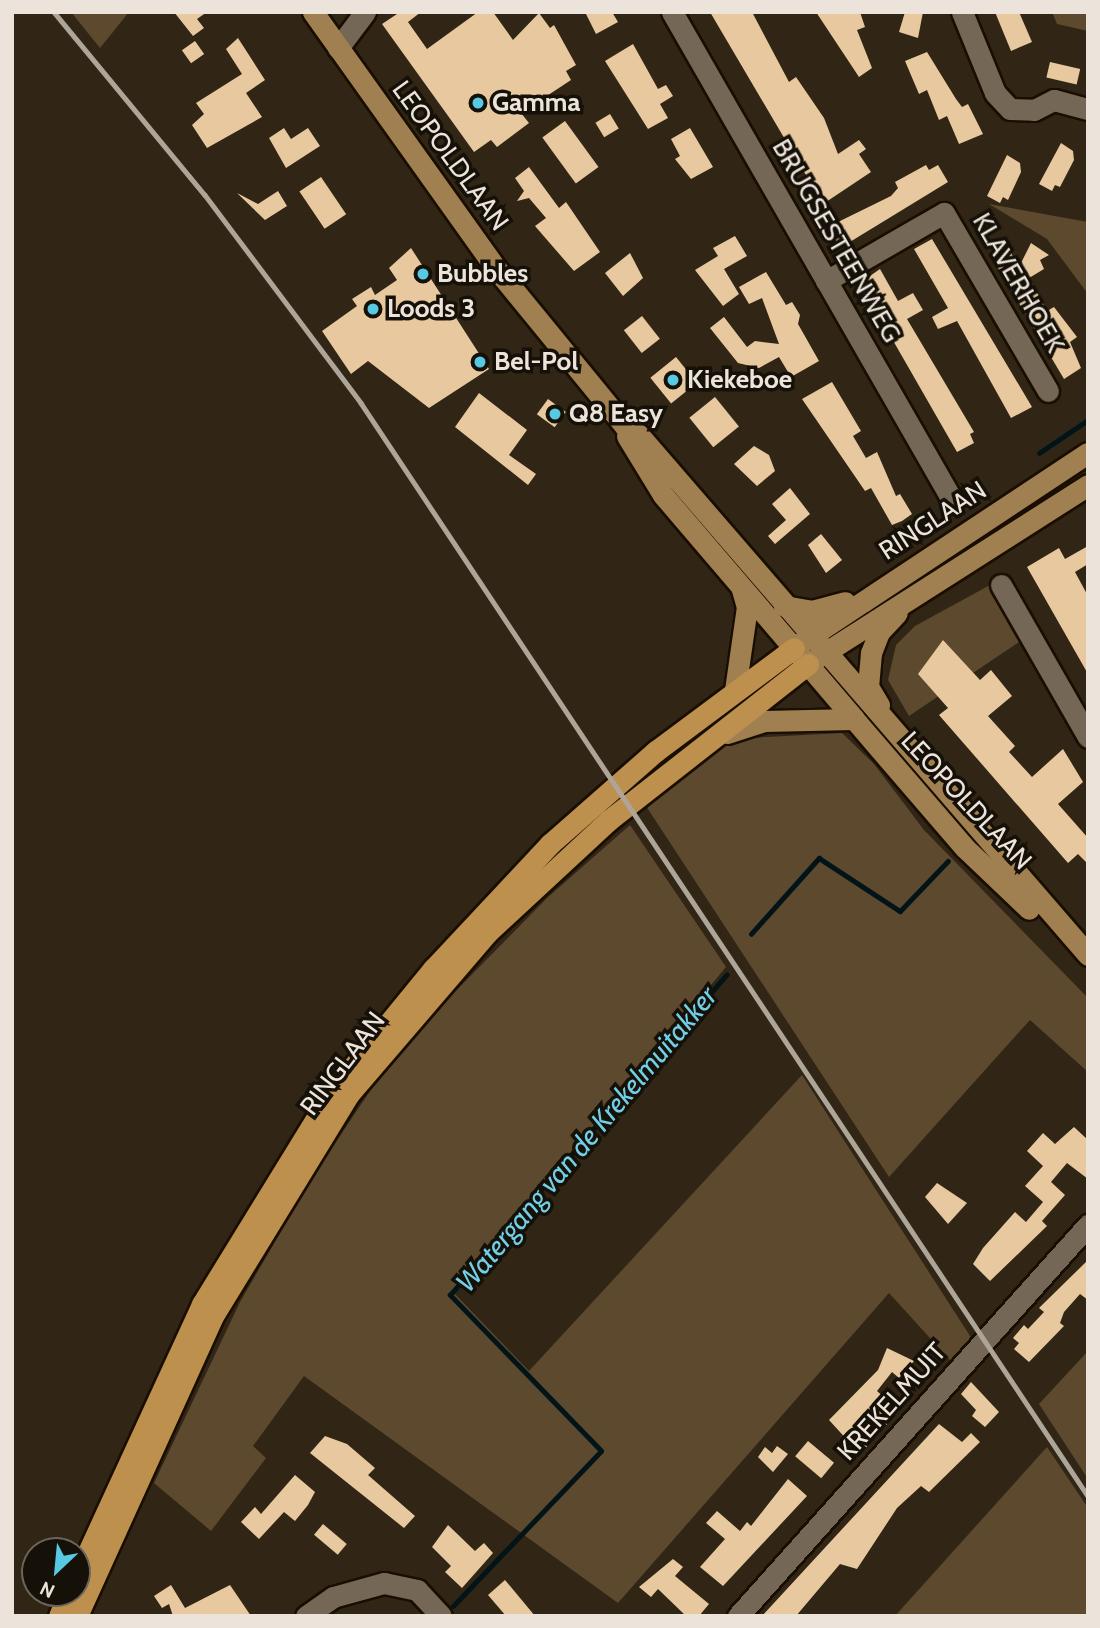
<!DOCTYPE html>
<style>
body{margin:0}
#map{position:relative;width:1100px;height:1628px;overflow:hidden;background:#312615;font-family:Cabin,sans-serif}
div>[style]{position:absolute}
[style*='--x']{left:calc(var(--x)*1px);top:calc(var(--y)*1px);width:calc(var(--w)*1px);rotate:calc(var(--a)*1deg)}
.green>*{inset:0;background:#5c492e}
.stream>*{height:4.5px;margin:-2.25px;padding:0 2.25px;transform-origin:2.25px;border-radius:2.25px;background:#031418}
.building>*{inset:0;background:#e8c99f;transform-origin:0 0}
.roads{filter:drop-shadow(2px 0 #190e01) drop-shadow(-2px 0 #190e01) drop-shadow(0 2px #190e01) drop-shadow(0 -2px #190e01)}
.minor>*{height:21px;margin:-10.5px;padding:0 10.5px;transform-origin:10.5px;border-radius:10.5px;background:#756755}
.major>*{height:21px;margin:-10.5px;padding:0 10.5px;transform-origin:10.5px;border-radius:10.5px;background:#a08051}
.highway>*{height:21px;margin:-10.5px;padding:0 10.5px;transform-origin:10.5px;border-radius:10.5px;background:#bd904e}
.rail>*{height:4.5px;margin:-2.25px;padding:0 2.25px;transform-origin:2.25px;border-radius:2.25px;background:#aea599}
.dots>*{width:19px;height:19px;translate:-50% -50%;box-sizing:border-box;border:4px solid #151008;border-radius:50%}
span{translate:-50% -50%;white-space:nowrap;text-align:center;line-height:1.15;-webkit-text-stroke:7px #151008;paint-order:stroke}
.poi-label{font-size:26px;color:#ece4da;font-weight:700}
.left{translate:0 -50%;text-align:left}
.street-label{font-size:26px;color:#ece4da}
.water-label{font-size:28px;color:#71d0e7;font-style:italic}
.frame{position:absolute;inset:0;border:14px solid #ece4da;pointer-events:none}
.north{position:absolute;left:21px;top:1537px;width:70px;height:70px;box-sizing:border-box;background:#151008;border:2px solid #6b655c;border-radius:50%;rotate:206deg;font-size:19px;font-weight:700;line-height:28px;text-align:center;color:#ece4da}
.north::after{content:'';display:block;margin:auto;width:24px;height:32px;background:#57c9e2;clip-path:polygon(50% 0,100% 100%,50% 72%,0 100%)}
</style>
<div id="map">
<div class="green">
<i style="clip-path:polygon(71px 12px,129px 12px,100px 48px)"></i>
<i style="clip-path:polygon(1052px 12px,1088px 12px,1088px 31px,1057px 24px)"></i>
<i style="clip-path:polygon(989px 204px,1088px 222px,1088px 294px,1047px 239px)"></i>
<i style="clip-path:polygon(990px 585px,1022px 640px,909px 716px,888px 680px,896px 645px,915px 626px)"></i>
<i style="clip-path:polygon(842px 733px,874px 764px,924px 830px,1088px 998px,1088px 1072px,1030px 1020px,889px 1177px,646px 806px,731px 739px)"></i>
<i style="clip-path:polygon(630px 825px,726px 967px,454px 1293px,529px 1371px,802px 1075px,972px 1339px,950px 1360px,889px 1293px,618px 1603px,304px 1376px,253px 1446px,266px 1458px,211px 1531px,154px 1483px,240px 1302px,313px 1176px,370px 1091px,432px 1015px,547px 898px)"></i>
<i style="clip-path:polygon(1088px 1351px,1088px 1479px,1039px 1404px)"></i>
<i style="clip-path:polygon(1047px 1447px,1088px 1508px,1088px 1616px,895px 1616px)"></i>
</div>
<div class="stream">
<i style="--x:1039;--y:453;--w:59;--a:-34"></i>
<i style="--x:751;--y:934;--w:102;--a:-48.2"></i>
<i style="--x:819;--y:858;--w:97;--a:33.2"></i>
<i style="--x:900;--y:911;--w:69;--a:-46.2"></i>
<i style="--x:453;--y:1606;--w:214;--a:-46.3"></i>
<i style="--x:601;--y:1451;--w:217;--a:-134.1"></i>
<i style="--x:450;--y:1295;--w:423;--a:-49.2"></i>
</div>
<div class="building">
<i style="clip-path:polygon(174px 12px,207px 12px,197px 19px,204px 28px,193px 36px)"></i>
<i style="clip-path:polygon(400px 12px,421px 12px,408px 22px,427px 49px,478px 12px,493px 12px,513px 40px,539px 13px,550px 28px,554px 25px,576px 65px,566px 71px,571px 80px,521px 113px,529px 123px,497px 147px,491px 140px,474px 152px,382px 24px)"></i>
<i style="clip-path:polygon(585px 12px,612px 12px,618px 22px,596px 34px)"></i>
<i style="clip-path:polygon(710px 12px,752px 12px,789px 82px,796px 77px,824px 118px,838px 154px,859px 140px,866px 149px,859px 154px,871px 172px,823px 204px)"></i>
<i style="clip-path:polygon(816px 12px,860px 12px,865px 27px,857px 30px,872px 68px,859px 77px)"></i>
<i style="clip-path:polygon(905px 12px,923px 12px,918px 38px,899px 32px)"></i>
<i style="clip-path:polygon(995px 12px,1019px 12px,1032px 42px,1011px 51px)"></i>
<i style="clip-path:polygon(238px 38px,265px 80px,246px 93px,262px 117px,207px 148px,192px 125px,204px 114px,196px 103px,242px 74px,226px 49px)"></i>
<i style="left:195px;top:41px;width:16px;height:16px;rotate:55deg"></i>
<i style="clip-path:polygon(633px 44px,658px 89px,666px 85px,673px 96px,660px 104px,668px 118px,648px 129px,605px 61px)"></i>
<i style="clip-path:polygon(927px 52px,956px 99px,962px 107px,968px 104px,983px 134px,959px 144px,947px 116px,939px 120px,927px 90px,919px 94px,905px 61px)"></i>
<i style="left:1050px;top:62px;width:31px;height:16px;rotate:13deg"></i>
<i style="left:610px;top:114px;width:17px;height:17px;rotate:59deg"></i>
<i style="left:565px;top:121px;width:57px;height:28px;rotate:54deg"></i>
<i style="clip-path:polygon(284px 128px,291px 139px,308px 128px,320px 146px,286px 168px,269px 138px)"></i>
<i style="clip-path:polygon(690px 128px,713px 167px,691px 179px,675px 159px,680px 156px,671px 139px)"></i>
<i style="clip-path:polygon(1061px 143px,1073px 151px,1074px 160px,1060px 187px,1055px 185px,1052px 191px,1039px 184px)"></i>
<i style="clip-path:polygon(1007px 155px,1020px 163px,1021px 172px,1008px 200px,1003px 197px,1000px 203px,987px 196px)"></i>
<i style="clip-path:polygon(926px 165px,929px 170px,938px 165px,948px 182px,840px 248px,830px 231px,836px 223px,891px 196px,898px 188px,895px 182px)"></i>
<i style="clip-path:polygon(529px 167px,559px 208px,566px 202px,600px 252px,574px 271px,535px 226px,546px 218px,529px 198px,517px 201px,524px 191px,515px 178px)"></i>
<i style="left:321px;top:177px;width:45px;height:26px;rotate:56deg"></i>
<i style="clip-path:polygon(278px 191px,287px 206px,265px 220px,237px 193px,258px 204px)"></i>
<i style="clip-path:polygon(735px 236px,747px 256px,724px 269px,739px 294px,723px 306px,695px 270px,718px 256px,713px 248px)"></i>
<i style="clip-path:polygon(932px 239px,1032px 407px,1011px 418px,957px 321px,938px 329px,932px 317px,948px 308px,914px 249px)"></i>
<i style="clip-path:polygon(1031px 243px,1049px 255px,1040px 260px,1044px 269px,1029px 278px,1047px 311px,1054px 307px,1077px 337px,1070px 342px,1081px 368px,1064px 379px,990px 254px,1006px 244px,1019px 267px)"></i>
<i style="clip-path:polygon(411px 248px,489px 369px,429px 408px,368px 361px,351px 374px,322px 331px,357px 306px,352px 299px,371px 287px,375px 295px,397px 280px,389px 268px)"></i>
<i style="clip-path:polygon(630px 253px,643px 278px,623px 296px,605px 273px)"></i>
<i style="clip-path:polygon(880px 269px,898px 301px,913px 293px,923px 310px,907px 319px,974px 432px,970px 434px,974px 443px,957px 452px,860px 283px)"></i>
<i style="clip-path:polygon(766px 272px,786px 305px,792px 302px,800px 315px,798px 324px,819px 361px,791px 377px,779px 357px,759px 368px,738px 363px,710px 328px,724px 317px,747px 347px,755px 341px,779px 344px,762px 298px,749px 304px,739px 287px)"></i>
<i style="left:642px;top:316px;width:29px;height:23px;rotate:52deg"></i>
<i style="left:676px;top:357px;width:33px;height:33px;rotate:51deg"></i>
<i style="clip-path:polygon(832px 382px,861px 431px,853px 436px,866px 458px,877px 452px,896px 496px,900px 494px,912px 514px,902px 521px,892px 525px,871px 488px,865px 491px,802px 399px)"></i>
<i style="clip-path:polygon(479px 393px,527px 430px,509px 455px,536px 474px,528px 485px,455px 427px)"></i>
<i style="left:715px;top:397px;width:38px;height:33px;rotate:51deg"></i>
<i style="left:548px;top:399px;width:22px;height:19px;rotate:36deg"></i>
<i style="clip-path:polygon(754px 446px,769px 455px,775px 471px,757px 486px,734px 464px)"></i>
<i style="clip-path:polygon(790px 488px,810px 514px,775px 544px,768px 536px,786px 520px,772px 504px)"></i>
<i style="clip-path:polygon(821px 534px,842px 560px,826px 573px,808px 545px)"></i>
<i style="clip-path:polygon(1088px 546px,1088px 564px,1075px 572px,1088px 596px,1088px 674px,1027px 567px,1059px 548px,1065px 559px)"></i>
<i style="clip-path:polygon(943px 640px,980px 680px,991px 670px,1012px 696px,988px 716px,1015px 746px,1009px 752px,1032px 777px,1063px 749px,1083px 782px,1058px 804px,1088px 838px,1088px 864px,1078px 854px,1068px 863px,939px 715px,948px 708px,918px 674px)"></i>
<i style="clip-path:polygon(1074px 1127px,1088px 1140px,1088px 1179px,1067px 1163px,1051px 1182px,1065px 1195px,1042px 1221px,1047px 1226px,990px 1281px,973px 1264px,983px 1248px,1015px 1212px,1026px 1222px,1043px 1202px,1025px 1186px,1043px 1166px,1027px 1151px,1043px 1133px,1055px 1144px)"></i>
<i style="clip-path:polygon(937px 1183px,967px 1203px,948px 1224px,925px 1197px)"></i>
<i style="clip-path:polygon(1088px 1260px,1088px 1300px,1080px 1294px,1064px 1312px,1060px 1323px,1064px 1326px,1029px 1362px,1014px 1349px,1019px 1343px,1013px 1338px,1024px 1325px,1028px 1329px,1044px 1312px,1039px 1308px)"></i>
<i style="clip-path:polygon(887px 1348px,914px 1361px,899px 1378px,892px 1372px,877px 1391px,899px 1411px,860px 1454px,829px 1420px,878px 1370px)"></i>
<i style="clip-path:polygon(971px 1382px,999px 1412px,985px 1427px,972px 1416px,976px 1410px,961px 1394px)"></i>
<i style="clip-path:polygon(939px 1424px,962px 1442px,971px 1433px,980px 1442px,929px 1492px,921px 1486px,897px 1508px,857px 1569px,840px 1564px,796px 1616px,762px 1616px)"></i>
<i style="clip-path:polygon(325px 1436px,347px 1444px,375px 1468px,368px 1475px,415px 1516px,404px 1528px,310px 1453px)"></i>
<i style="left:808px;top:1441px;width:34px;height:20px;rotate:40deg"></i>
<i style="clip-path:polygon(777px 1446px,788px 1454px,773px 1472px,758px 1457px,765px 1447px,772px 1453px)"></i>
<i style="clip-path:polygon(295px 1475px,315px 1492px,308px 1505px,295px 1521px,284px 1512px,259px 1539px,241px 1522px,255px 1507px,261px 1514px)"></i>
<i style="clip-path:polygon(788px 1479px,807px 1496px,723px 1586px,700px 1567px,725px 1539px,706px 1523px,717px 1511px,740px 1531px,747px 1522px,751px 1526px)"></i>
<i style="left:323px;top:1524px;width:31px;height:14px;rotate:40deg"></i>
<i style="clip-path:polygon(448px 1525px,475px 1551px,484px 1543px,493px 1553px,462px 1588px,445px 1572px,451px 1566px,432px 1547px)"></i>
<i style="clip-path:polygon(673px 1559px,683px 1567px,675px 1576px,709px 1604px,699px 1616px,686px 1616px,658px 1589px,651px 1597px,639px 1587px)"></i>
<i style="clip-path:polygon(505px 1580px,535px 1616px,506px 1616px,488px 1595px)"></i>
<i style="clip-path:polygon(171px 1585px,185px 1608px,230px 1585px,251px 1616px,173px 1616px,169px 1604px,162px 1608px,154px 1596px)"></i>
</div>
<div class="roads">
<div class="minor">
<i style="--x:672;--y:12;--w:560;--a:60.14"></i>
<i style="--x:962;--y:12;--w:87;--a:67.8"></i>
<i style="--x:995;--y:93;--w:22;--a:47"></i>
<i style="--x:1010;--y:109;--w:24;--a:2"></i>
<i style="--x:1034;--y:110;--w:22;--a:-27"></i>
<i style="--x:1054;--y:100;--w:35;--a:15"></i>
<i style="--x:338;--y:48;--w:45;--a:-53.1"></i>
<i style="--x:826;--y:281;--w:136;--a:-30"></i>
<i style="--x:944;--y:213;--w:206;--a:59.7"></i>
<i style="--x:1001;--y:585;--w:175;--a:60.2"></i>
<i style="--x:306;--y:1616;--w:33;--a:-35"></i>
<i style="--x:333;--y:1597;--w:53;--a:-15.4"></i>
<i style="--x:384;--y:1583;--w:34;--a:12"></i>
<i style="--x:417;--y:1590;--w:35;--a:47"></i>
<i style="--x:738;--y:1616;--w:525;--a:-48.17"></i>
</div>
<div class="major">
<i style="--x:313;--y:12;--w:318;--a:54.5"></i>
<i style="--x:498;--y:271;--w:200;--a:50.7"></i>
<i style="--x:625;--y:426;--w:17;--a:33"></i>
<i style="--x:639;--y:435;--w:687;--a:49.19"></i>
<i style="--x:627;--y:436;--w:69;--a:58.6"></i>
<i style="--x:663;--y:495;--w:294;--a:49.5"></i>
<i style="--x:854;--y:719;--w:170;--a:49.3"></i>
<i style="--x:965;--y:848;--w:88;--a:43.6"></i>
<i style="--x:784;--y:606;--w:28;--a:10"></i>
<i style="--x:812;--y:611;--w:34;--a:-15"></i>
<i style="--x:799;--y:644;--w:346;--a:-33.5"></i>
<i style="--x:815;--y:659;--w:324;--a:-32.5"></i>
<i style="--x:735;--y:690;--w:84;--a:-81.8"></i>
<i style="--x:747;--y:607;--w:19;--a:-106"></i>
<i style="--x:879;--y:705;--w:21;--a:-121"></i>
<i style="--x:868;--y:687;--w:34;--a:-85"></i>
<i style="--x:871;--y:653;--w:22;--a:-69"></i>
<i style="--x:879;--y:632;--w:26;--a:-47"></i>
<i style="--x:727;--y:733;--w:39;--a:-18"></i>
<i style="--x:764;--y:721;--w:90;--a:-1.3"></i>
</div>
<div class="highway">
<i style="--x:77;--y:1576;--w:299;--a:-65.3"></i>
<i style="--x:202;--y:1304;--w:250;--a:-58.4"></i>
<i style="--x:333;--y:1091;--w:158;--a:-50.7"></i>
<i style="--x:433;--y:969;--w:171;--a:-46.9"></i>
<i style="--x:550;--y:844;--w:141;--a:-41.3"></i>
<i style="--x:656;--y:751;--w:172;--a:-36.7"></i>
<i style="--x:59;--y:1616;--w:25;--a:-67"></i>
<i style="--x:77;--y:1616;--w:329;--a:-65.6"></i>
<i style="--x:213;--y:1316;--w:260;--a:-58.5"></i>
<i style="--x:349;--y:1094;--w:212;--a:-49.4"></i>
<i style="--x:487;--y:933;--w:166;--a:-42.8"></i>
<i style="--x:609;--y:820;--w:253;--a:-38.1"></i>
</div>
</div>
<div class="rail">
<i style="--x:54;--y:12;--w:237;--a:50.5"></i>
<i style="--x:205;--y:195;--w:260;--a:53.1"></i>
<i style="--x:361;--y:403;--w:1313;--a:56.37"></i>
</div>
<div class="dots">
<i style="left:478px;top:103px;background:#57c9e2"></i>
<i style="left:423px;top:274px;background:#57c9e2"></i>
<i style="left:373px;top:309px;background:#57c9e2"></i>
<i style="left:480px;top:362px;background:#57c9e2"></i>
<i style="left:673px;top:380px;background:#57c9e2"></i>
<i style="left:555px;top:414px;background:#57c9e2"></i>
</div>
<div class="poi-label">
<span class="left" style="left:492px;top:103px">Gamma</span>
<span class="left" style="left:437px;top:274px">Bubbles</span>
<span class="left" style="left:387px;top:309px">Loods 3</span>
<span class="left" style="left:494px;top:362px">Bel-Pol</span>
<span class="left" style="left:687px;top:380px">Kiekeboe</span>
<span class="left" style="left:569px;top:414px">Q8 Easy</span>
</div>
<div class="street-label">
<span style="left:450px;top:156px;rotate:54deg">LEOPOLDLAAN</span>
<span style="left:836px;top:241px;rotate:60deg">BRUGSESTEENWEG</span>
<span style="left:1018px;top:283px;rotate:60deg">KLAVERHOEK</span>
<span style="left:933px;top:521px;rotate:-33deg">RINGLAAN</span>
<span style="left:966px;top:801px;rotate:47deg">LEOPOLDLAAN</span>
<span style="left:343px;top:1064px;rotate:-53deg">RINGLAAN</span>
<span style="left:892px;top:1402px;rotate:-48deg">KREKELMUIT</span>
</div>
<div class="water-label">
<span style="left:586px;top:1139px;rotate:-50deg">Watergang van de Krekelmuitakker</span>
</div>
<div class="frame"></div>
<div class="north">N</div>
</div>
